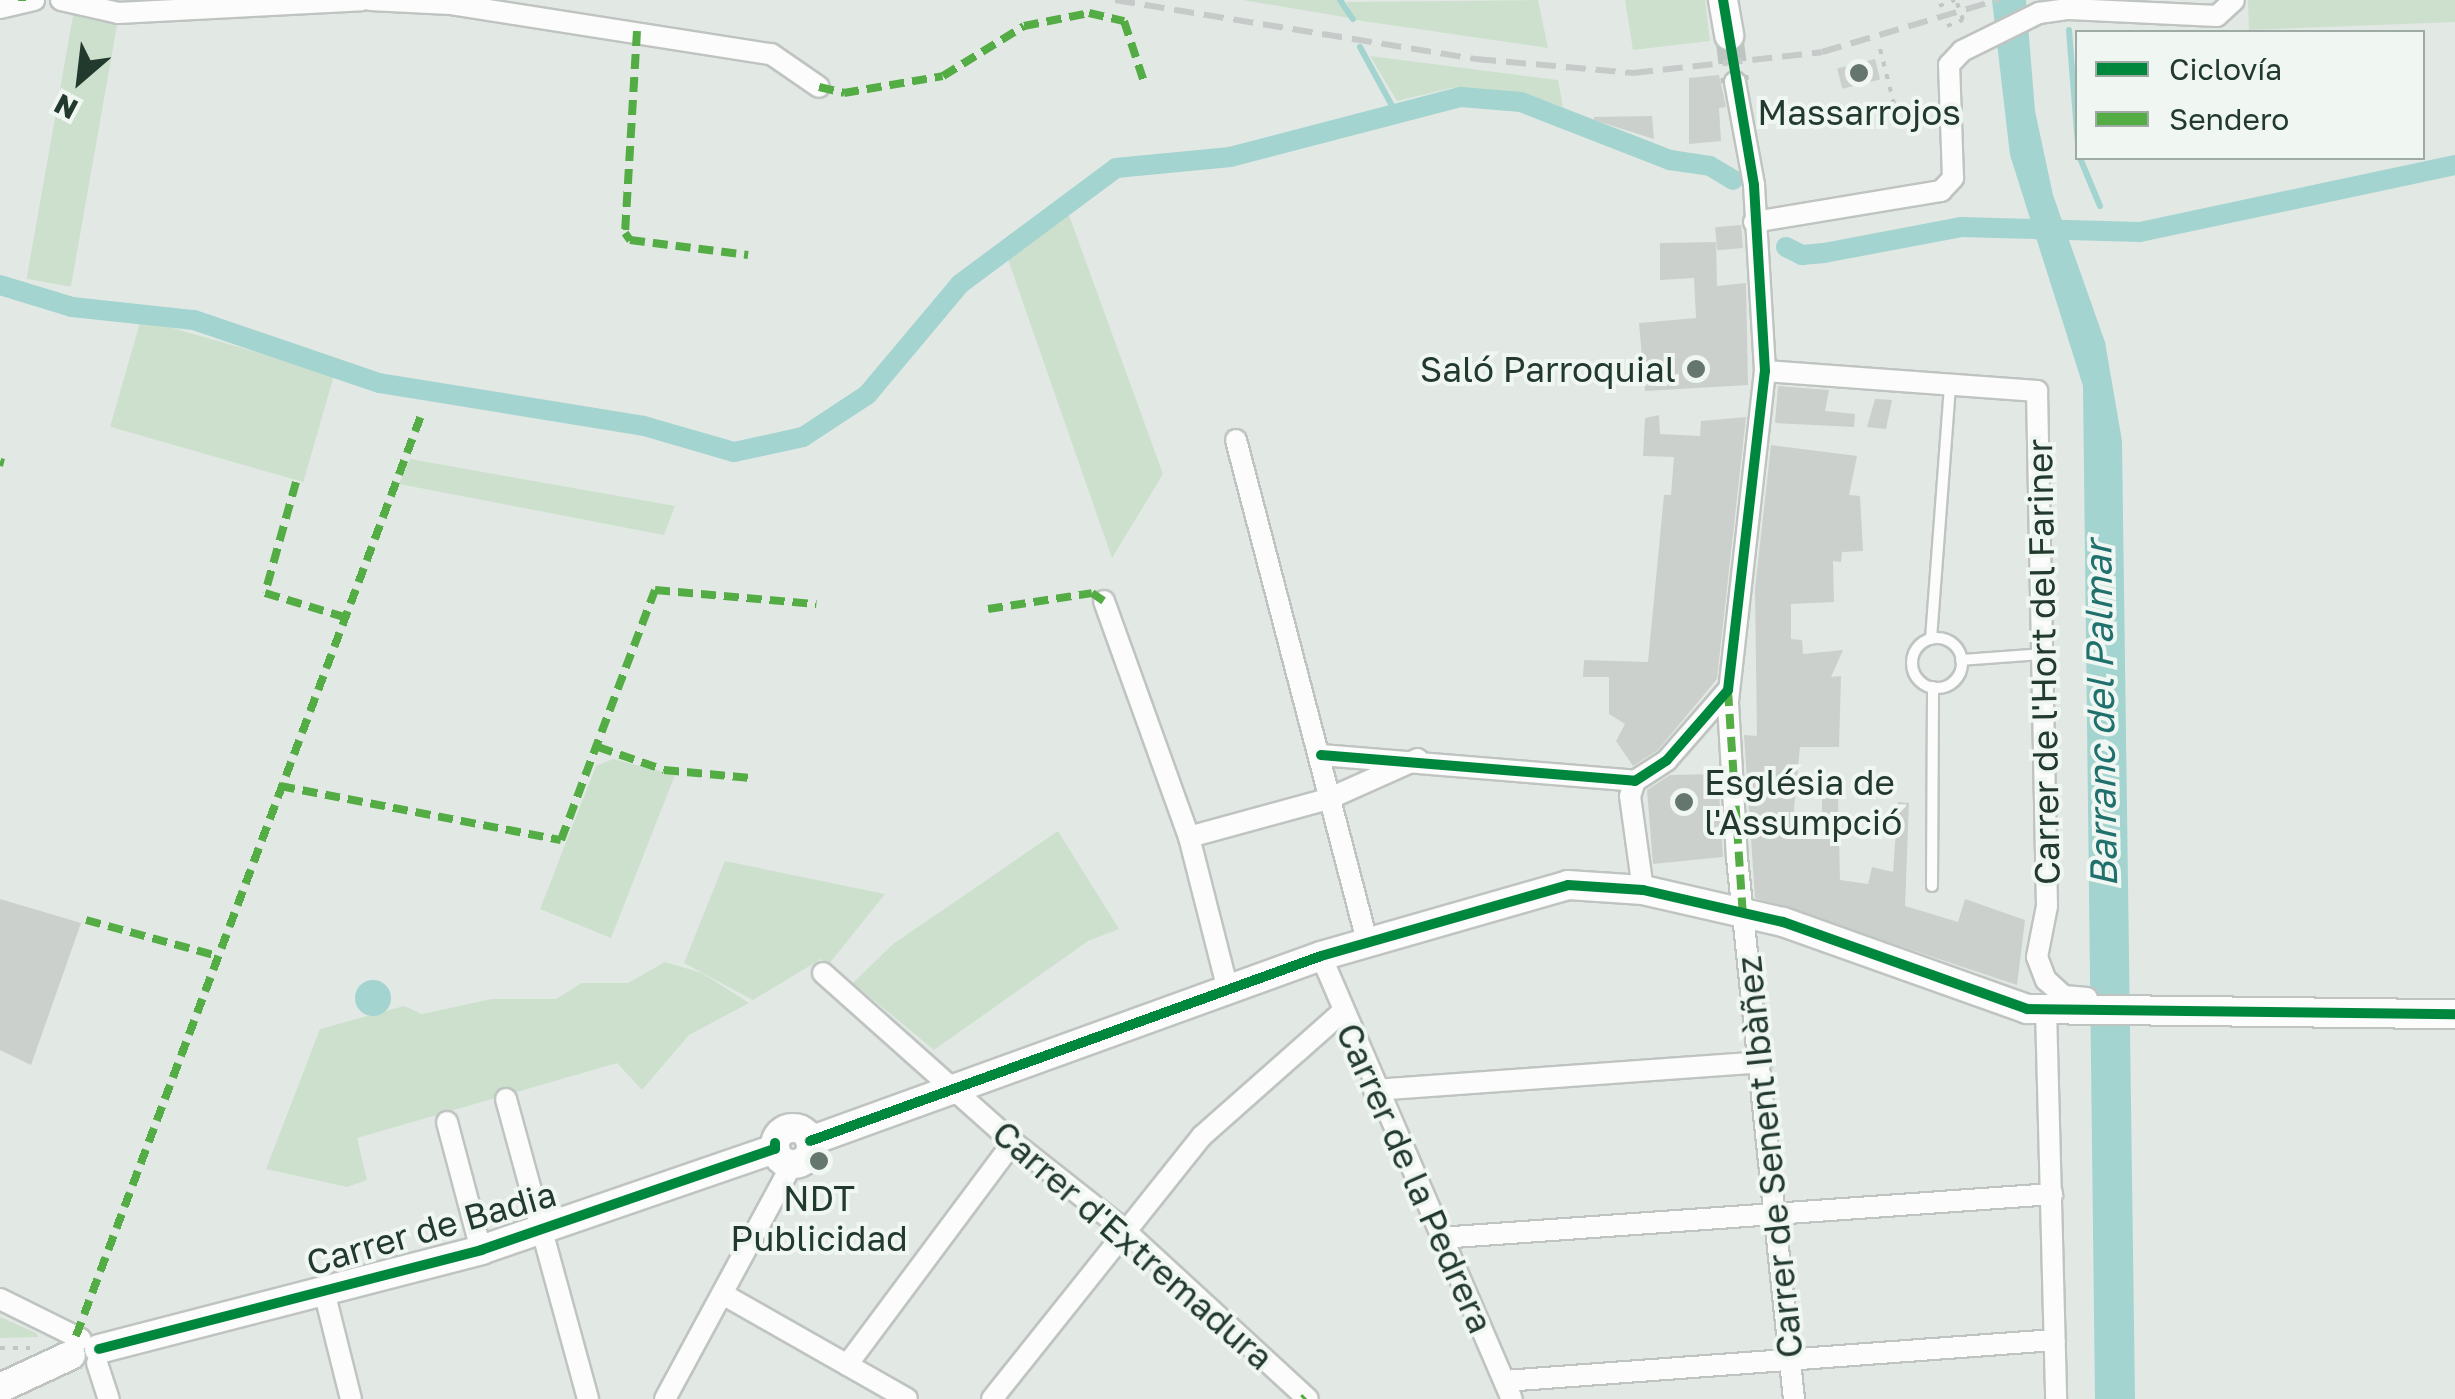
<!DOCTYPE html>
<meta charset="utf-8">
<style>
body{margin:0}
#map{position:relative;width:2455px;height:1399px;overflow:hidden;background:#e2e8e4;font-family:"Golos Text",sans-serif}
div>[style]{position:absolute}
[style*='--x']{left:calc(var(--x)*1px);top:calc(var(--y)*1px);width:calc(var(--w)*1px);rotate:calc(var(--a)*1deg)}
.green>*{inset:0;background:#cce0cd;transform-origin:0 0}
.water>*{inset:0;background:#a4d4d0}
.round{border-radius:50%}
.stream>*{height:6px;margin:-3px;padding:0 3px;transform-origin:3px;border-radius:3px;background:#a4d4d0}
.canal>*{height:20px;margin:-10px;padding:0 10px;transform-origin:10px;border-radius:10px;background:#a4d4d0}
.building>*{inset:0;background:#cbd0cd;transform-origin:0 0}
.secondary-tunnel>*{height:28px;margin-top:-14px;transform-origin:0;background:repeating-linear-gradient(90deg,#bcc5c0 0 28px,transparent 0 42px)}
.path>*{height:4px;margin-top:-2px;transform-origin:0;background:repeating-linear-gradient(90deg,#c0c8c3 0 5px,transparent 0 13px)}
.roads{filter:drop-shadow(2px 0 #bfc4c1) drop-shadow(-2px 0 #bfc4c1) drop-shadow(0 2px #bfc4c1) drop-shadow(0 -2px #bfc4c1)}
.lane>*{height:10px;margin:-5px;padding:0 5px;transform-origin:5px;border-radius:5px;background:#fbfcfb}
.lane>.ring{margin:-5px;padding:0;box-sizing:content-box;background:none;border:10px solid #fbfcfb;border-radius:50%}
.street>*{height:20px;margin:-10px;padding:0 10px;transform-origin:10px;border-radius:10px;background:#fbfcfb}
.secondary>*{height:28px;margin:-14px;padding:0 14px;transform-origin:14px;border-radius:14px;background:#fbfcfb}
.secondary>.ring{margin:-14px;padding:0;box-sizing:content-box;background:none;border:28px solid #fbfcfb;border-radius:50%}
.rail>*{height:6px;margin-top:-3px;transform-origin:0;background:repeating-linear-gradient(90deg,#c6cac8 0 20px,transparent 0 30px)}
.quiet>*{height:8px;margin-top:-4px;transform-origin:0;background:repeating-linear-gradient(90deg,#53ac44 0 15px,transparent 0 23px)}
.cycleway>*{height:10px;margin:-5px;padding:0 5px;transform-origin:5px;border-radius:5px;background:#00873e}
.dots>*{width:28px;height:28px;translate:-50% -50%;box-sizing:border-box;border:5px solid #f0f7f2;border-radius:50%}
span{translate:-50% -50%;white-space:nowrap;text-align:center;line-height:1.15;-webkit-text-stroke:8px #f0f7f2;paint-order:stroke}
.poi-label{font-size:35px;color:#22392e}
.right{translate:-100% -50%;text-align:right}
.left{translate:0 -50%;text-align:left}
.street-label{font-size:35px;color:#22392e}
.water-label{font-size:38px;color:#20716d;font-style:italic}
.legend{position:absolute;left:2075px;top:30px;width:350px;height:130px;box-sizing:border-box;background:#f0f7f2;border:2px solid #9eaba4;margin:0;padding:12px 18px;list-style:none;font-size:30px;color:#22392e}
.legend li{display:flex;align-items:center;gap:20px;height:50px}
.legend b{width:50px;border:2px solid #9eaba4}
.north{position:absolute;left:30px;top:30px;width:100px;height:100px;-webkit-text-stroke:8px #f0f7f2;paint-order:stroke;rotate:208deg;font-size:28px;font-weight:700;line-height:40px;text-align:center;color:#22392e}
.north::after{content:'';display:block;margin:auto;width:35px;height:45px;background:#22392e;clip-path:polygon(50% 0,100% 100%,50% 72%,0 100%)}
</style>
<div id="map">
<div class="green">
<i style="clip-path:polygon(1243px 0,1338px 0,1350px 18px)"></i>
<i style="clip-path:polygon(1538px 0,1548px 48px,1356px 20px,1346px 2px)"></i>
<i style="clip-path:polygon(1625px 0,1705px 0,1710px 41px,1633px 50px)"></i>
<i style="clip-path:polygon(2248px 0,2455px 0,2455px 22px,2249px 30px)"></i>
<i style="left:74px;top:10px;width:45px;height:273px;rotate:10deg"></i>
<i style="clip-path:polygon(1370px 56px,1558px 80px,1563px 107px,1516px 93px,1451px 88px,1397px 101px)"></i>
<i style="clip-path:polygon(1066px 207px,1163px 474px,1112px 558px,1005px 251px)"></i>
<i style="left:141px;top:319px;width:201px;height:112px;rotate:16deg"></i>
<i style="clip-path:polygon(410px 459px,675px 506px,664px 535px,399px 484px)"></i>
<i style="clip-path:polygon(613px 759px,675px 775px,611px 938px,540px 909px,596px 766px)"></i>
<i style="clip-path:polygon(1058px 831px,1119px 929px,1088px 941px,934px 1050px,853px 983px,893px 944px)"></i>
<i style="clip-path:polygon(725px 861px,885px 894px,829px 964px,821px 959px,753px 1000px,684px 963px)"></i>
<i style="clip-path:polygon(665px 962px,702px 973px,749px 1003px,689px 1035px,642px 1090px,617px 1063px,357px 1138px,367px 1180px,347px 1187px,266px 1169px,320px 1029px,404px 1006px,422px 1014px,492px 999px,556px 999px,582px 983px,628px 983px)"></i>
<i style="clip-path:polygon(0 1317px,36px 1333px,38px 1337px,0 1338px)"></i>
</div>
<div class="water">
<i style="clip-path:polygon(1992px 0,2026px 0,2035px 111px,2053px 195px,2105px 342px,2122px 441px,2135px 1399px,2095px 1399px,2083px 386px,2010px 155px)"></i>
<i class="round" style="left:355px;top:980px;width:36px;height:36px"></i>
</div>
<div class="stream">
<i style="--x:1340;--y:0;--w:23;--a:56"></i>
<i style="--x:2069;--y:30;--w:115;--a:85.5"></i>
<i style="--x:1360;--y:47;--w:75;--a:61.4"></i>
<i style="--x:2080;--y:158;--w:52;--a:67.4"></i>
</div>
<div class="canal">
<i style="--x:1786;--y:247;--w:18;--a:27"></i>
<i style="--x:1802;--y:255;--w:22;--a:-5"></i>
<i style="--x:1824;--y:253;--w:139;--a:-10.7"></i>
<i style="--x:1961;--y:227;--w:179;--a:1.6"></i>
<i style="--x:2140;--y:232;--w:322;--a:-12"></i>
<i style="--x:0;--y:285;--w:75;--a:17"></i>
<i style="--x:72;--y:307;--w:123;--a:6.1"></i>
<i style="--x:194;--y:320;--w:195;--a:18.8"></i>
<i style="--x:379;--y:383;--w:268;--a:9.2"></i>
<i style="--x:644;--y:426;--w:94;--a:16.1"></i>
<i style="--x:734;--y:452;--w:71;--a:-12.3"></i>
<i style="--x:803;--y:437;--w:77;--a:-33.3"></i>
<i style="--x:867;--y:395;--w:145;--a:-50"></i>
<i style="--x:960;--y:284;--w:194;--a:-36.6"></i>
<i style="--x:1116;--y:168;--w:115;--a:-5.5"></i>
<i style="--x:1230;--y:157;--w:239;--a:-14.6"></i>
<i style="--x:1461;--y:97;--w:60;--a:4.8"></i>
<i style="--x:1521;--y:102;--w:160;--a:21.3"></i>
<i style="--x:1670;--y:160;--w:40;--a:8.5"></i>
<i style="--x:1710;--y:166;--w:27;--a:31"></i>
</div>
<div class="building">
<i style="left:1875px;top:59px;width:21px;height:39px;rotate:76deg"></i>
<i style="clip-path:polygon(1719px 75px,1726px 107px,1719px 108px,1721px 141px,1689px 144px,1689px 78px)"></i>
<i style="clip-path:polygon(1652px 116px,1654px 139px,1594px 120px,1594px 117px)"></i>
<i style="left:1741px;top:225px;width:23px;height:26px;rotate:85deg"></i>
<i style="clip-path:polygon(1716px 242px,1717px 286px,1746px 283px,1748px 385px,1645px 391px,1639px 323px,1696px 318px,1694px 278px,1660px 280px,1660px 243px)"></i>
<i style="clip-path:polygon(1778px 386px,1829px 390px,1825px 411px,1855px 414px,1854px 427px,1775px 423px)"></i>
<i style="clip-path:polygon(1875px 399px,1892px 400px,1886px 429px,1867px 427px)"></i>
<i style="clip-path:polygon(1659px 415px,1660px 434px,1700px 436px,1701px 421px,1746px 417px,1717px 679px,1658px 750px,1633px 766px,1616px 741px,1625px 724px,1609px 714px,1609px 677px,1583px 677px,1584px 660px,1648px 662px,1664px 495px,1671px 495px,1674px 457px,1643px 456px,1645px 418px)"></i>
<i style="clip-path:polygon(1771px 445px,1857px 456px,1849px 495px,1860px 496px,1863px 551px,1842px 552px,1841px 562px,1833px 561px,1834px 602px,1791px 604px,1791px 639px,1802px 640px,1803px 654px,1843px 650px,1831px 677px,1841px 676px,1839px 747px,1800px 747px,1792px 830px,1822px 829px,1822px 799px,1838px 796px,1840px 880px,1868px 884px,1872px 867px,1893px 872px,1898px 802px,1909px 803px,1905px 906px,1958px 922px,1965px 899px,2025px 920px,2017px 985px,1755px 898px,1744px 735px,1757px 736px,1755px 589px)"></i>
<i style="clip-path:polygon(1718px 774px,1723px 857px,1653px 864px,1647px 790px,1670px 775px)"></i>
<i style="clip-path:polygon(0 899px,81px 923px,31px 1065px,0 1050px)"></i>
</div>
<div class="secondary-tunnel">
<i style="--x:1729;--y:35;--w:47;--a:82.7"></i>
</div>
<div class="path">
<i style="--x:1939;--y:6;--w:17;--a:-21"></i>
<i style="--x:1947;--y:26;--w:17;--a:-21"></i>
<i style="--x:1963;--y:20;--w:21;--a:-109"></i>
<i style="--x:1880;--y:49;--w:61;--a:75.7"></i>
<i style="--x:0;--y:1348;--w:30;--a:0"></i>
</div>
<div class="roads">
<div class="lane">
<i class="ring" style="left:1912px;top:638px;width:40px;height:40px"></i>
<i style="--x:1931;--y:639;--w:255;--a:-85.7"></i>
<i style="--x:1961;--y:660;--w:82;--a:-4.2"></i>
<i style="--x:1932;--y:886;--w:199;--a:-89.7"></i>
</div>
<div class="street">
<i style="--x:61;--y:0;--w:58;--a:12.8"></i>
<i style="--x:118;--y:13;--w:244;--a:-3"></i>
<i style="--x:370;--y:0;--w:80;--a:2.9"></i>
<i style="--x:450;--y:4;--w:325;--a:8.9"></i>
<i style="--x:771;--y:54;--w:58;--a:34.5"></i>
<i style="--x:0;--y:8;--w:35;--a:-13"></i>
<i style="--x:1735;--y:82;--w:105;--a:79.5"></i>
<i style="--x:1754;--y:185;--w:186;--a:86.6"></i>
<i style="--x:1765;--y:371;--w:334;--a:96.4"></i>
<i style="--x:1728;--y:703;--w:155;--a:86.7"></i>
<i style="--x:1737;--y:858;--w:544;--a:83.99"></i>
<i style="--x:1754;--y:222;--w:190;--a:-9.4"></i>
<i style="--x:1941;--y:191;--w:18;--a:-47"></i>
<i style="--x:1953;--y:178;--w:113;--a:-92"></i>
<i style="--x:1949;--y:65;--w:19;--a:-47"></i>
<i style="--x:1962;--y:51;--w:86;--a:-26.3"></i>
<i style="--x:2039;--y:13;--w:30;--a:-8"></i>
<i style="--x:2069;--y:9;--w:148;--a:2.7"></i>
<i style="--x:2217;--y:16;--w:23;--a:-43"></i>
<i style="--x:1765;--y:371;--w:273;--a:4.2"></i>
<i style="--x:2037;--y:391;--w:515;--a:88.89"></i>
<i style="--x:2047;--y:906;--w:52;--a:101.1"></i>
<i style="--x:2037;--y:957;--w:25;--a:69"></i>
<i style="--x:2046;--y:980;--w:24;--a:42"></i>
<i style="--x:2064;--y:996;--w:23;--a:5"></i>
<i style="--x:1236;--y:440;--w:518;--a:75.35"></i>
<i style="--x:1104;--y:601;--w:251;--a:70.2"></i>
<i style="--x:1189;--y:837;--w:158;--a:75.7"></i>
<i style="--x:1321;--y:755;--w:315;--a:4.7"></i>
<i style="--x:1635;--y:781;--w:38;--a:-33"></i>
<i style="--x:1667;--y:760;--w:93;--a:-48.9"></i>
<i style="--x:1635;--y:781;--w:16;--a:108"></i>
<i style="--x:1630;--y:796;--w:95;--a:82.1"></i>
<i style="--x:1189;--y:837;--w:144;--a:-15.3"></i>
<i style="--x:1328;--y:799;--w:98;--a:-24"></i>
<i style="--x:1321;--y:956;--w:482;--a:66.7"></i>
<i style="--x:823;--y:973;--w:254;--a:41.7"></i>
<i style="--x:1013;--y:1142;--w:140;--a:38.3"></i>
<i style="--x:1123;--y:1229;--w:251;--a:42.6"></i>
<i style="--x:2046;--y:1010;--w:389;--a:88.5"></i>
<i style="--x:1374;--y:1090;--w:388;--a:-4.1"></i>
<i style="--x:506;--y:1099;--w:311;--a:74.7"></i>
<i style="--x:447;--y:1122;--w:132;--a:75.1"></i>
<i style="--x:1440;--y:1238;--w:614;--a:-4.11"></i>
<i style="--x:323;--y:1287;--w:115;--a:76"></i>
<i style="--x:726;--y:1296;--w:208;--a:29.6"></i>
<i style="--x:0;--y:1299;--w:90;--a:26.3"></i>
<i style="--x:97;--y:1363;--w:38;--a:72"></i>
<i style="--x:847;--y:1365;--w:278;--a:-53.3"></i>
<i style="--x:1505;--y:1381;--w:551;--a:-4.27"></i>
<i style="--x:665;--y:1399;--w:267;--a:-61.6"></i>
<i style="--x:992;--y:1399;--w:337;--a:-51.4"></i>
<i style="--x:1202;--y:1136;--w:187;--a:-41.5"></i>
</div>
<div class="secondary">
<i style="--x:1723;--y:0;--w:36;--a:80"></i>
<i class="ring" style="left:775px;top:1128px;width:8px;height:8px"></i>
<i style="--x:810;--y:1141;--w:543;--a:-19.9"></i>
<i style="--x:1321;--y:956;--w:257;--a:-16"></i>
<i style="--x:1568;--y:885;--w:75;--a:3.8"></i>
<i style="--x:1643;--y:890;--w:144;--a:12.9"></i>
<i style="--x:1783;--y:922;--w:259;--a:19.6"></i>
<i style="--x:2027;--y:1009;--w:428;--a:0.7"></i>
<i style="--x:99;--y:1349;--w:395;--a:-14.5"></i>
<i style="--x:481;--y:1250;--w:311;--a:-19"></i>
<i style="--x:0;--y:1388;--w:78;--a:-24.9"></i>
</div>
</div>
<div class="rail">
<i style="--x:1115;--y:0;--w:366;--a:9.3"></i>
<i style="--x:1476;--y:59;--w:158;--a:5.1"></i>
<i style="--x:1633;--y:73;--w:190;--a:-6.3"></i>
<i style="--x:1822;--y:52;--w:184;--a:-16.5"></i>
</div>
<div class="quiet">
<i style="--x:22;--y:1;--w:1;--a:-90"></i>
<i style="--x:637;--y:31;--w:202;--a:93.4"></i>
<i style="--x:625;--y:233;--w:9;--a:54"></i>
<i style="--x:630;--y:240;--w:119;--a:7.2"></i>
<i style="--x:819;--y:87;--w:26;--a:13"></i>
<i style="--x:844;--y:93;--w:100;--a:-9.7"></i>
<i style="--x:943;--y:76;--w:95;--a:-31.7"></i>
<i style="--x:1024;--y:26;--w:66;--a:-11.3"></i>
<i style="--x:1089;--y:13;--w:36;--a:13"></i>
<i style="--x:1124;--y:21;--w:67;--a:71.8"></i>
<i style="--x:0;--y:462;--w:4;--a:14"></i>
<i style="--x:296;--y:482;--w:115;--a:105.6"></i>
<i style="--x:265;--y:593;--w:83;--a:16.9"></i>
<i style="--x:988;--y:609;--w:105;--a:-8.7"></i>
<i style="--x:1092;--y:593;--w:14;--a:34"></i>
<i style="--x:1728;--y:691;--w:225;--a:86.2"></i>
<i style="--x:598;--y:747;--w:70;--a:19.2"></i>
<i style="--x:664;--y:770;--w:87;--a:5.3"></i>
<i style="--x:280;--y:786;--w:286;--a:10.9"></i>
<i style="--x:561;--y:840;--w:267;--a:-69.4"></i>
<i style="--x:655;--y:590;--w:162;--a:5"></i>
<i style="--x:86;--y:920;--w:133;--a:15.3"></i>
<i style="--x:76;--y:1336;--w:986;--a:-69.45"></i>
<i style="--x:1303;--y:1399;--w:3;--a:-45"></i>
</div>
<div class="cycleway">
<i style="--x:1321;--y:755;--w:315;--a:4.7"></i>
<i style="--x:1635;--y:781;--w:38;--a:-33"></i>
<i style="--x:1667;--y:760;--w:93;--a:-48.9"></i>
<i style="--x:1728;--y:690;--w:321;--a:-83.4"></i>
<i style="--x:1765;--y:371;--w:186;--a:-93.4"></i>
<i style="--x:1754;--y:185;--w:188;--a:-99.5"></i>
<i style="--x:810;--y:1141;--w:543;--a:-19.9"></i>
<i style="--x:1321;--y:956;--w:257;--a:-16"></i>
<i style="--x:1568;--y:885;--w:75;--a:3.8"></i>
<i style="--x:1643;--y:890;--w:144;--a:12.9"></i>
<i style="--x:1783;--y:922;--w:259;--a:19.6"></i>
<i style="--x:2027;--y:1009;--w:428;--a:0.7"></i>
<i style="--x:99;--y:1349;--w:395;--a:-14.5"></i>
<i style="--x:481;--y:1250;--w:311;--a:-19"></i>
<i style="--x:775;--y:1149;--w:6;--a:-90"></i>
</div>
<div class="dots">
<i style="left:1859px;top:73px;background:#65766e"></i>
<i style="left:1696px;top:369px;background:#65766e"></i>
<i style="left:1684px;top:802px;background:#65766e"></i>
<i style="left:819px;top:1161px;background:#65766e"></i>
</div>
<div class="poi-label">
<span style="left:1859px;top:112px">Massarrojos</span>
<span class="right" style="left:1676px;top:369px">Saló Parroquial</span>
<span class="left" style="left:1704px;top:802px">Església de<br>l'Assumpció</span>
<span style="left:819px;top:1218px">NDT<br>Publicidad</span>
</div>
<div class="street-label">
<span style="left:2043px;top:662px;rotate:-91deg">Carrer de l'Hort del Fariner</span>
<span style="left:1769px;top:1157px;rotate:-96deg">Carrer de Senent Ibàñez</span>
<span style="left:1415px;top:1178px;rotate:66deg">Carrer de la Pedrera</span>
<span style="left:431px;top:1228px;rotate:-16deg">Carrer de Badia</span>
<span style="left:1133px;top:1245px;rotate:41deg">Carrer d'Extremadura</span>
</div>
<div class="water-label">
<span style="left:2100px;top:714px;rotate:-91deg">Barranc del Palmar</span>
</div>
<ul class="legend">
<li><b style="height:12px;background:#00873e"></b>Ciclovía</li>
<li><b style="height:12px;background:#53ac44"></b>Sendero</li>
</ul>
<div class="north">N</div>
</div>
